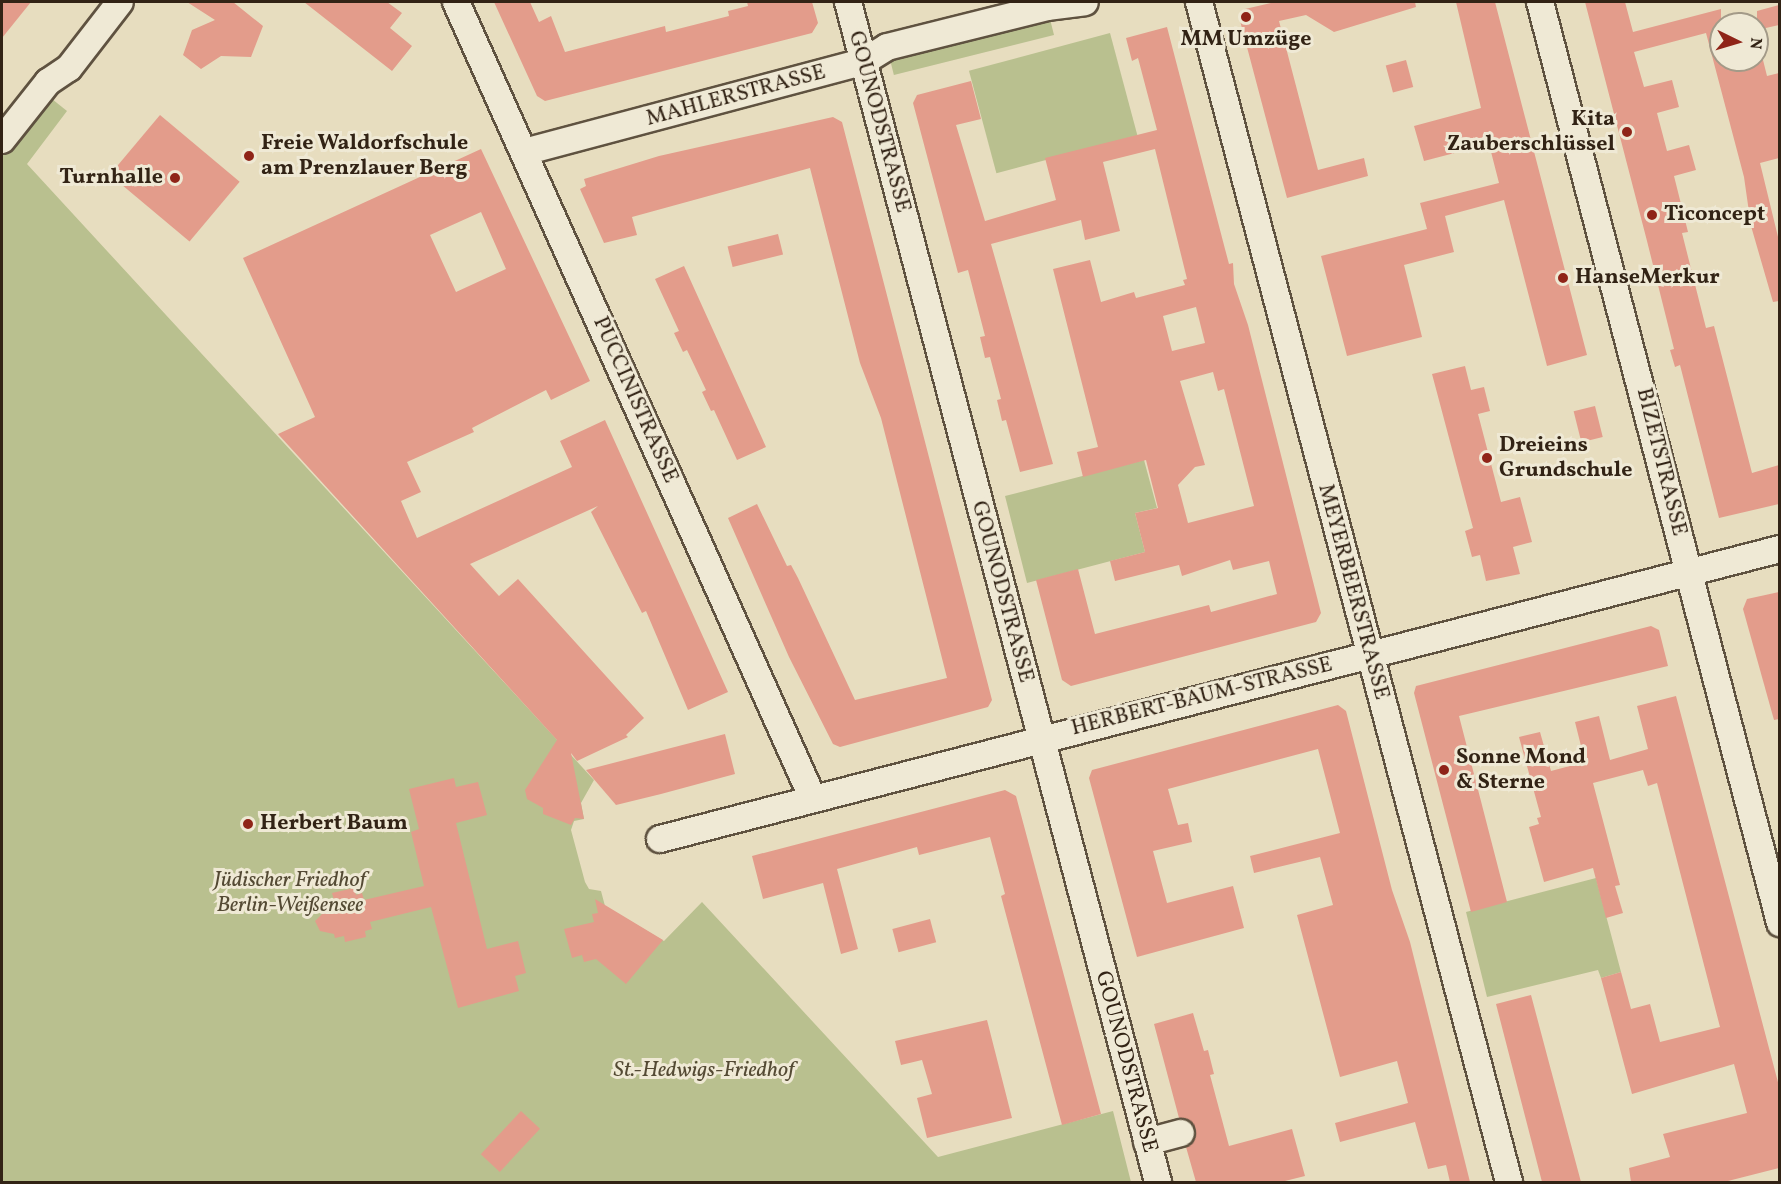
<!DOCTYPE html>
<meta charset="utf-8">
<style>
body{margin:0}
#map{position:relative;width:1781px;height:1184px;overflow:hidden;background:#e7ddbf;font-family:Vollkorn,serif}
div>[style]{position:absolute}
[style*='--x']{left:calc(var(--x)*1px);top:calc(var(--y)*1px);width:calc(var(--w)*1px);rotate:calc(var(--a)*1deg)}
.green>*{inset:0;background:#b9c08f;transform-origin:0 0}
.building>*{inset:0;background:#e39c8b;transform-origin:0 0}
.roads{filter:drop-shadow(2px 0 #5f5240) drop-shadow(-2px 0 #5f5240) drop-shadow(0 2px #5f5240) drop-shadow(0 -2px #5f5240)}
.minor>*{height:26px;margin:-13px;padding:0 13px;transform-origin:13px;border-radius:13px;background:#efe9d5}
.dots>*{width:16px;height:16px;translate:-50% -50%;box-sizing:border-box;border:3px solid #efe9d5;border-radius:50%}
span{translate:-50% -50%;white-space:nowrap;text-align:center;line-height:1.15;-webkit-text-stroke:6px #efe9d5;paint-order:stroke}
.poi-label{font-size:22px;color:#322315;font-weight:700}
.right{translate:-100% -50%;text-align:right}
.left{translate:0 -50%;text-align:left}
.street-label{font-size:22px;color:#322315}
.park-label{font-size:22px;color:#544a34;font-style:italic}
.frame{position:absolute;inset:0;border:3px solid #322315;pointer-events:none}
.north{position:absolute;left:1709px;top:12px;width:60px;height:60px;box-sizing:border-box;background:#efe9d5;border:2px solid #a39a88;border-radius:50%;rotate:95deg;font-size:16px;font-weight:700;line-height:24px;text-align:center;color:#322315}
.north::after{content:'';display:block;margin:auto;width:21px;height:27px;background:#8f2418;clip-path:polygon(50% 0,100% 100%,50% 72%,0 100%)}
</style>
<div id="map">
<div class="green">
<i style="left:1046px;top:3px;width:33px;height:165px;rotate:76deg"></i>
<i style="left:1110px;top:33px;width:106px;height:146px;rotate:75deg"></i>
<i style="clip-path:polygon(47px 95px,67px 111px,27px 164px,594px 780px,581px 803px,584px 819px,574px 821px,571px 830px,585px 882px,589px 889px,601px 891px,605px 906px,664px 941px,702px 902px,938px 1157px,1113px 1111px,1131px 1182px,2px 1182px,2px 150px)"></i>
<i style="clip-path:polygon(1144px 460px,1157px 508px,1135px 513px,1145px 552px,1027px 583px,1005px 496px)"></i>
<i style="clip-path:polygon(1596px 878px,1621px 972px,1601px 978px,1598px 970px,1487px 997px,1466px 912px)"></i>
</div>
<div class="building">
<i style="clip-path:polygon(2px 2px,31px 2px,2px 38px)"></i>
<i style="clip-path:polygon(187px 2px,233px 2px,263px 26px,251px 57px,221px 56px,201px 69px,183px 55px,192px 30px,215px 20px)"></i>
<i style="clip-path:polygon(304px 2px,387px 2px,402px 13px,390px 28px,412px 46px,392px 71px)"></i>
<i style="clip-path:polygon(494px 2px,530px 2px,539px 22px,551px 16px,565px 52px,665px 26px,666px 32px,729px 16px,728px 11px,748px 6px,747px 2px,812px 2px,818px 23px,812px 33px,545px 101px,537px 96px)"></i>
<i style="clip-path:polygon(1275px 2px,1415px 2px,1416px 7px,1334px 32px,1306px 15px,1279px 21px,1318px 170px,1364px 158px,1368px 176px,1287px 198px,1239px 17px,1245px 9px)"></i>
<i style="clip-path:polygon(1456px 2px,1495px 2px,1587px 355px,1547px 366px,1504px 200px,1445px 216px,1454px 252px,1404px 265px,1422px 337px,1347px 356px,1321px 256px,1427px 229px,1420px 203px,1499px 183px,1489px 144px,1424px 161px,1414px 126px,1481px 108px)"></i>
<i style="clip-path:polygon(1585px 2px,1625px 2px,1633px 32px,1721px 9px,1721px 60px,1763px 60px,1767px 76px,1779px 73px,1779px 158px,1760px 163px,1779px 241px,1779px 301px,1773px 302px,1751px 226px,1744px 177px,1706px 33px,1634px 52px,1644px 87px,1672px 80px,1679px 107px,1657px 113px,1667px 151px,1689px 145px,1696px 170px,1674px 176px,1688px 232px,1682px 233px,1706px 328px,1714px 326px,1752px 473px,1779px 465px,1779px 504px,1719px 518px,1680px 365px,1675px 367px,1670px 350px,1674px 349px,1647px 241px)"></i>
<i style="clip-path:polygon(1779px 5px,1779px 25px,1757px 30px,1757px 11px)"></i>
<i style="clip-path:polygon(evenodd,1167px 27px,1225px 249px,1229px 264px,1233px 263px,1234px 284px,1248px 325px,1321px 613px,1316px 622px,1071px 686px,1062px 680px,1036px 580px,1078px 569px,1095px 634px,1209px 605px,1211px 612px,1277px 594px,1269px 561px,1233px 570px,1230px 560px,1182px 576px,1179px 565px,1115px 581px,1110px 561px,1145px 552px,1135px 513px,1158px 508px,1146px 460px,1083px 477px,1077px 452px,1098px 447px,1053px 269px,1090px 260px,1101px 302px,1134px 292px,1136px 298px,1185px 285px,1183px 280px,1187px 279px,1155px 149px,1103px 162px,1120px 231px,1085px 240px,1081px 220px,991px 244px,1053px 464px,1020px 472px,1006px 420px,1002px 421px,997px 400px,1001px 399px,990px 357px,985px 358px,980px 337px,985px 336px,968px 270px,958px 273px,913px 103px,917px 95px,971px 81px,981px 119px,956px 125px,985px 221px,1056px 200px,1045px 158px,1157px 130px,1138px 58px,1132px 61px,1126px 38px,1167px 27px,1196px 307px,1205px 343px,1172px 351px,1163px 316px,1196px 307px,1167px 27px,1213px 372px,1218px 391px,1224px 389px,1254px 506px,1188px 523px,1178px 485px,1195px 467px,1205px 465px,1180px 381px,1213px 372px)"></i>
<i style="left:1406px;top:60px;width:28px;height:21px;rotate:75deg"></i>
<i style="left:160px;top:115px;width:104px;height:78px;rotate:40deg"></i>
<i style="clip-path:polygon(833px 117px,842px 122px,992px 700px,988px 707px,840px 747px,833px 744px,789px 657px,728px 518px,757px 504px,787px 566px,791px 565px,798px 578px,855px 700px,947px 678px,881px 418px,860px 363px,810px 168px,632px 217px,637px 235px,604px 243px,580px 189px,586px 186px,584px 179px,659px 156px)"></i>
<i style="clip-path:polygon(evenodd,481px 149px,590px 381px,551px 400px,546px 390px,472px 428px,474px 432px,407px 462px,421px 492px,401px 501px,417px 538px,572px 467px,560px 441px,605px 420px,728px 692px,688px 710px,646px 611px,642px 613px,591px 512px,598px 506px,470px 564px,499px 596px,518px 579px,644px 718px,626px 735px,628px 737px,577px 761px,571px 753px,584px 819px,575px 818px,571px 825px,543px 814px,543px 808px,527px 799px,525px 790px,557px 740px,278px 434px,315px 417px,243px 258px,481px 149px,481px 212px,506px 269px,456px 292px,430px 235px,481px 212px)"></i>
<i style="left:778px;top:234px;width:21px;height:52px;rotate:76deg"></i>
<i style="clip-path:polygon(684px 266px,766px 447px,737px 460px,714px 410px,711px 411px,702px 392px,706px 390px,687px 350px,683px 352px,674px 333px,679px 331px,655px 279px)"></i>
<i style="clip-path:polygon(1465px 366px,1471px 390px,1484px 387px,1490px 411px,1478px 414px,1501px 502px,1520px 497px,1532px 542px,1513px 547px,1520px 574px,1486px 581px,1480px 555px,1472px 557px,1465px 531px,1473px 528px,1432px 374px)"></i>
<i style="left:1595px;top:406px;width:32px;height:22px;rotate:76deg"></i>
<i style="clip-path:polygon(1779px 592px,1779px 719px,1774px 720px,1743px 609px,1747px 599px)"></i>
<i style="clip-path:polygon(1651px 626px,1659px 630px,1668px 666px,1459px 716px,1507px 902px,1471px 912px,1414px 693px,1416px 686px)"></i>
<i style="clip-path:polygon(1676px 696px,1779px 1086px,1779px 1168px,1724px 1182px,1631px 1182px,1629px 1168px,1670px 1157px,1663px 1134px,1747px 1113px,1734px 1064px,1632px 1094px,1601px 978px,1621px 972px,1631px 1009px,1650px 1004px,1660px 1042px,1720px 1027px,1657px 783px,1648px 786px,1643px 770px,1593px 783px,1620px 885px,1615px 886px,1623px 913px,1606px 918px,1593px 868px,1544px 882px,1529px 827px,1539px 824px,1537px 818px,1541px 817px,1519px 737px,1540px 732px,1551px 771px,1585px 762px,1575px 722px,1599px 716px,1610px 760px,1648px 749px,1637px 706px)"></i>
<i style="clip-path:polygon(1338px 705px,1346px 711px,1392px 890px,1410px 942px,1470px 1182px,1450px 1182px,1446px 1165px,1428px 1169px,1415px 1122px,1340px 1142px,1335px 1123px,1408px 1103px,1397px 1061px,1340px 1077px,1297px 915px,1333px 905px,1320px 857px,1254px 873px,1250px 856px,1340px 833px,1318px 749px,1168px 789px,1178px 825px,1188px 823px,1192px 842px,1153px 851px,1167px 903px,1233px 886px,1244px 928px,1137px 957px,1089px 778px,1092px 770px)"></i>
<i style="clip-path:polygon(725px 734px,735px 774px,661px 794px,616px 805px,586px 770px)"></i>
<i style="clip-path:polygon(454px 778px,456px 787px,478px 782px,487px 815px,456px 823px,487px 949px,518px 941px,526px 973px,515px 976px,519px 991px,458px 1008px,431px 907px,370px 922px,372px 929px,365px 931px,366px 937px,345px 942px,344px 936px,335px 938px,334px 934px,320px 931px,315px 921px,328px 908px,326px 902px,334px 900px,332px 893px,354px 888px,356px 895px,362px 893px,364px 900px,424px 886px,411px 832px,419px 829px,409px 789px)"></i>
<i style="clip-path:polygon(1005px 790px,1016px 796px,1101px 1114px,1062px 1125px,1001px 896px,1005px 894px,990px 837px,919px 855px,917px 847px,837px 869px,858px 949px,841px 954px,823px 883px,763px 899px,752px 856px)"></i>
<i style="clip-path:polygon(595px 899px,663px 940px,626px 984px,596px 959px,584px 962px,582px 955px,572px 958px,564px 929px,594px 922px,592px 914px,598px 913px)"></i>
<i style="left:930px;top:919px;width:24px;height:39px;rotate:75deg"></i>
<i style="clip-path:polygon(1531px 995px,1548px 1059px,1581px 1182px,1542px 1182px,1496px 1004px)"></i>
<i style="clip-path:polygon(1193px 1013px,1204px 1051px,1208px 1050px,1214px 1074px,1210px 1075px,1229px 1146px,1292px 1129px,1305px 1176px,1281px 1182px,1196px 1182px,1186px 1147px,1195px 1137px,1196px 1130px,1191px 1122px,1179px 1118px,1154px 1024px)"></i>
<i style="clip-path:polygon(987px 1020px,1012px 1118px,927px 1138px,917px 1098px,932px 1094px,922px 1060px,901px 1065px,895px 1041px)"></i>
<i style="left:521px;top:1111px;width:26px;height:59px;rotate:43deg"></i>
</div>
<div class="roads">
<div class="minor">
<i style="--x:456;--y:2;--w:873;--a:65.87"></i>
<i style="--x:848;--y:2;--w:1220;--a:75.28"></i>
<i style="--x:1199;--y:2;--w:1220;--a:75.28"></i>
<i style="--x:1540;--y:2;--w:952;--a:75.39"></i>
<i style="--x:2;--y:140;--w:74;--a:-51.6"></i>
<i style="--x:48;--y:82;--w:25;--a:-34"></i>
<i style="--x:69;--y:68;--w:83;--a:-52.3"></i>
<i style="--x:524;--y:152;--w:351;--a:-14.9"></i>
<i style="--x:863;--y:62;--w:28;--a:-32"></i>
<i style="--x:887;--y:47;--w:165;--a:-14"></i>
<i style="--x:1047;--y:7;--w:38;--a:-7"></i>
<i style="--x:660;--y:839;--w:1157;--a:-14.52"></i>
<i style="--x:1147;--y:1142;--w:35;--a:-15"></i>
</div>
</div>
<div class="dots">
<i style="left:1246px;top:17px;background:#8f2418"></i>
<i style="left:1627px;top:132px;background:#8f2418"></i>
<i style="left:249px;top:156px;background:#8f2418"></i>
<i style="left:175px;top:178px;background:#8f2418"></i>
<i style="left:1652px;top:215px;background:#8f2418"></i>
<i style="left:1563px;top:278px;background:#8f2418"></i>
<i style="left:1487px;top:458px;background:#8f2418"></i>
<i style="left:1444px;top:770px;background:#8f2418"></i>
<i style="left:248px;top:824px;background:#8f2418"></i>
</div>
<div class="poi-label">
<span style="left:1246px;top:40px">MM Umzüge</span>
<span class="right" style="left:1615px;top:132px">Kita<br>Zauberschlüssel</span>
<span class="left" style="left:261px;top:156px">Freie Waldorfschule<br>am Prenzlauer Berg</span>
<span class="right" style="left:163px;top:178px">Turnhalle</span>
<span class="left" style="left:1664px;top:215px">Ticoncept</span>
<span class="left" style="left:1575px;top:278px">HanseMerkur</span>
<span class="left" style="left:1499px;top:458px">Dreieins<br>Grundschule</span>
<span class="left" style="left:1456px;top:770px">Sonne Mond<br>&amp; Sterne</span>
<span class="left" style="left:260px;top:824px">Herbert Baum</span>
</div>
<div class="street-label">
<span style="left:736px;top:96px;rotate:-15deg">MAHLERSTRASSE</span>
<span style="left:879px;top:122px;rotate:75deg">GOUNODSTRASSE</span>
<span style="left:635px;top:400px;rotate:66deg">PUCCINISTRASSE</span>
<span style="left:1661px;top:462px;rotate:76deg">BIZETSTRASSE</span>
<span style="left:1002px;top:592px;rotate:75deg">GOUNODSTRASSE</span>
<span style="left:1353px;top:592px;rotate:75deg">MEYERBEERSTRASSE</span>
<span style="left:1202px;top:697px;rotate:-14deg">HERBERT-BAUM-STRASSE</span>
<span style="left:1126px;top:1062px;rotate:75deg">GOUNODSTRASSE</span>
</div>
<div class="park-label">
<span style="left:290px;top:893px">Jüdischer Friedhof<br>Berlin-Weißensee</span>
<span style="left:704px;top:1071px">St.-Hedwigs-Friedhof</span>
</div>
<div class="frame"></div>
<div class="north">N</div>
</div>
